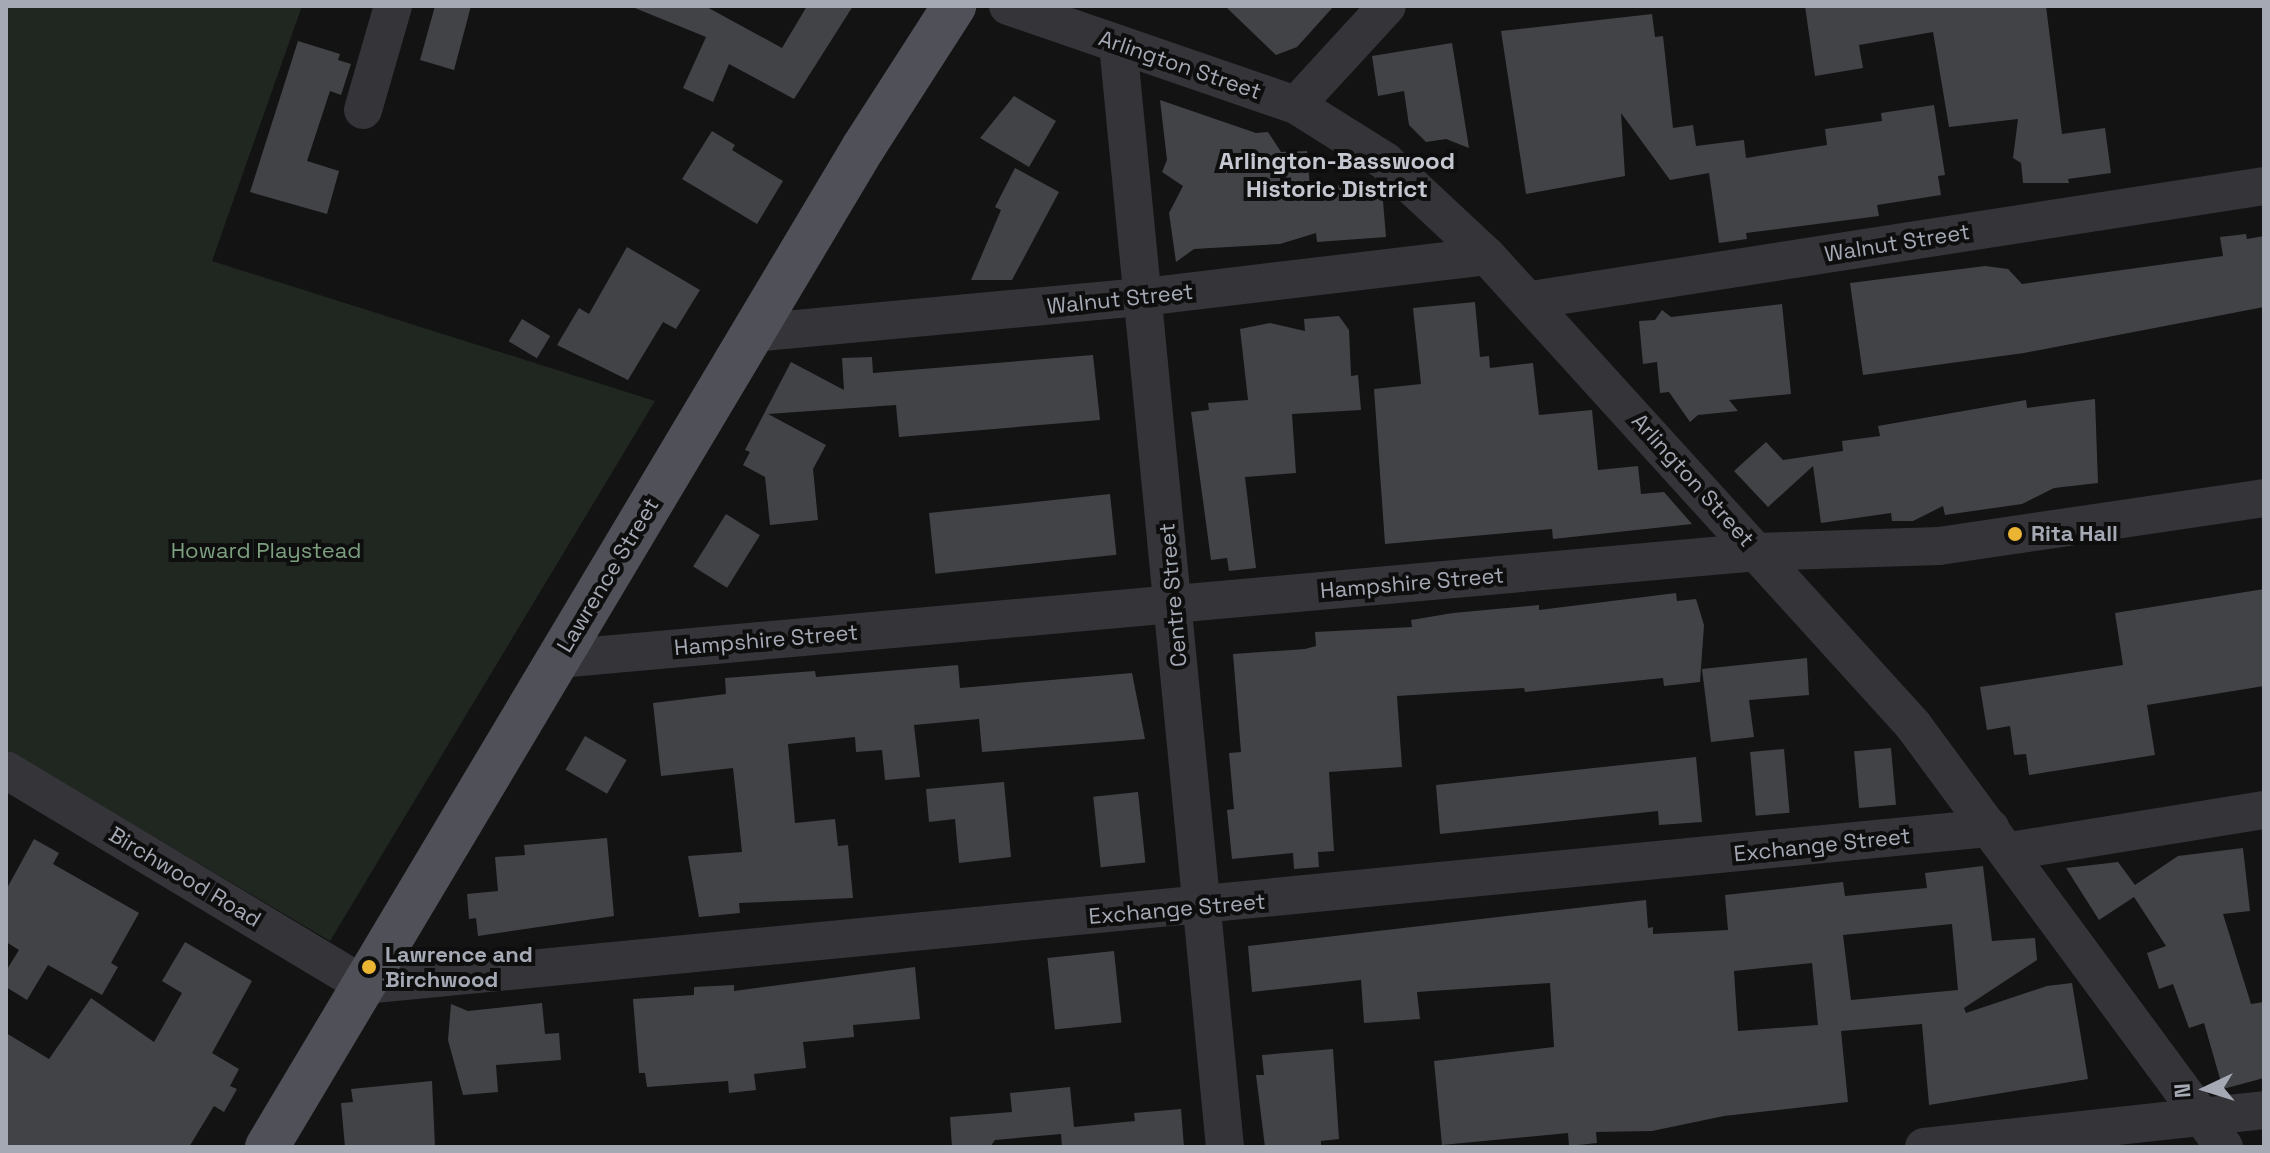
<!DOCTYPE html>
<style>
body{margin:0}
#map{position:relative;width:2270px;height:1153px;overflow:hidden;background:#131314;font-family:"Space Grotesk",sans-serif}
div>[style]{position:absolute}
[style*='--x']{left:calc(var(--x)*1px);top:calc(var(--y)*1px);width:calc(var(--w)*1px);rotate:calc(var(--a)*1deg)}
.green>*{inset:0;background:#1f2720}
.building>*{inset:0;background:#424347;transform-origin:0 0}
.minor>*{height:38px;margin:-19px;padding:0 19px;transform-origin:19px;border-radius:19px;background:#343439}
.major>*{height:44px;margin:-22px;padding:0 22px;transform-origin:22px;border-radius:22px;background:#505158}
.dots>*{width:22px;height:22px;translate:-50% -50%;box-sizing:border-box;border:4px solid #0e0e0f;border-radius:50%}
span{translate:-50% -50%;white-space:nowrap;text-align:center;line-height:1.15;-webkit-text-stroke:8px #0e0e0f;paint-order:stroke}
.street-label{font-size:22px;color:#a4a9b4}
.poi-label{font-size:22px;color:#a4a9b4;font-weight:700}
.left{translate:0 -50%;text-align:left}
.park-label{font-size:22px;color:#7c9f7f}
.neighbourhood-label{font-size:24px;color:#c5c8d0;font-weight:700}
.frame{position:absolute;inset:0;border:8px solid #a4a9b4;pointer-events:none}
.north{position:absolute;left:2166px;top:1049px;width:80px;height:80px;-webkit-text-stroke:6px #0e0e0f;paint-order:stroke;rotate:266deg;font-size:22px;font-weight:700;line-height:32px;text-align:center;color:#a4a9b4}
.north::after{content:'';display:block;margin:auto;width:28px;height:36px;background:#a4a9b4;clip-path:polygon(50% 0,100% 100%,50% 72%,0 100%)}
</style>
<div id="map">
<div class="green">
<i style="clip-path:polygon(6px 6px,302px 6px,212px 261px,655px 401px,330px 941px,6px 749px)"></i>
</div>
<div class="building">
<i style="clip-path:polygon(435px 6px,471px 6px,454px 70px,420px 60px)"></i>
<i style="clip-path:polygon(630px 6px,705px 6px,782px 48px,807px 6px,853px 6px,794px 99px,729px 64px,713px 102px,683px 88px,706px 37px)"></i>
<i style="clip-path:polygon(1225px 6px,1334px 6px,1297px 47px,1276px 55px)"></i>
<i style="clip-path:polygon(1805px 6px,2046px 6px,2062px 134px,2105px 128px,2111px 173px,2068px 179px,2069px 183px,2023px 183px,2021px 163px,2013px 158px,2018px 119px,1949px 127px,1933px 32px,1859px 45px,1863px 68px,1815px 76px)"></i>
<i style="clip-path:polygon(1652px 14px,1655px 37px,1663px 36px,1673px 128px,1693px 125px,1696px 146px,1744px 140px,1746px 158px,1827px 145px,1825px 129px,1882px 121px,1881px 113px,1934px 105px,1945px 175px,1938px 176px,1941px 195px,1877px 205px,1879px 216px,1746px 233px,1747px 239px,1719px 243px,1709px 173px,1670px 180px,1621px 113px,1625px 176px,1526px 194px,1501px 31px)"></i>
<i style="clip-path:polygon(298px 41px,340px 54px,338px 60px,351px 64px,341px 95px,330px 91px,307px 161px,339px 171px,327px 214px,250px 192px)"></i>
<i style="clip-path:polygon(1452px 43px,1469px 148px,1446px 139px,1426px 142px,1409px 125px,1404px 91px,1378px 96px,1372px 56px)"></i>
<i style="clip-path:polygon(1014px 96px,1056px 121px,1029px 167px,980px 138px)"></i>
<i style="clip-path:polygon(1160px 100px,1256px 133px,1268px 132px,1281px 152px,1307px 151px,1310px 188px,1365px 183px,1365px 190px,1382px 189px,1386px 237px,1317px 242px,1316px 233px,1280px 244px,1194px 249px,1176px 262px,1169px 213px,1183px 186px,1162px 172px,1167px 160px)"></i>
<i style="clip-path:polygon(712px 131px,735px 145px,732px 150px,783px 181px,757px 224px,682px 179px)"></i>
<i style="clip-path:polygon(1015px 168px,1059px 192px,1012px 280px,971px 280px,1001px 210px,995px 207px)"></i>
<i style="clip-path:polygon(2246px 234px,2247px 239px,2264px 236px,2264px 307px,2024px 353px,1863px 375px,1850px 283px,1985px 266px,2008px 269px,2022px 284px,2223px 256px,2220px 237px)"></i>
<i style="clip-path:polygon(627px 247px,700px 290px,676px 329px,663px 322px,628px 380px,557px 345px,579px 308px,589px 314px)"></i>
<i style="clip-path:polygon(1475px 302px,1480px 357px,1489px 356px,1490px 368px,1533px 363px,1539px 415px,1592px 410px,1598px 470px,1638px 466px,1641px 494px,1664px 492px,1692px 524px,1553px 539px,1552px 529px,1385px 544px,1374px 389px,1421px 384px,1413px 308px)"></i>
<i style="clip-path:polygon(1782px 304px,1791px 394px,1729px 400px,1738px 411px,1698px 415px,1690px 422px,1669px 392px,1660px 393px,1657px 362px,1643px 364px,1639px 321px,1655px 320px,1662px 310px,1671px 317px)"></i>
<i style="clip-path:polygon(1339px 316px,1349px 330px,1351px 376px,1358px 375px,1361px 410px,1292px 414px,1296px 473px,1245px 477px,1256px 568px,1229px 571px,1227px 558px,1211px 560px,1191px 412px,1209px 410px,1208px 403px,1248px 400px,1240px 329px,1270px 323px,1305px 331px,1304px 319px)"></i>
<i style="left:522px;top:319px;width:33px;height:26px;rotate:31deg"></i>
<i style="clip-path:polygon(1093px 355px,1100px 420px,899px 437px,896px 405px,768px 414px,826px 445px,813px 469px,818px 520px,770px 525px,765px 477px,743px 465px,750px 452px,745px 450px,791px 362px,844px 390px,842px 358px,872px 357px,873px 373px)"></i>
<i style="clip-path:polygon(2095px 399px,2098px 483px,2054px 488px,2022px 504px,1945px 515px,1943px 506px,1913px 521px,1892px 521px,1891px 513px,1821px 523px,1813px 466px,1768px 507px,1734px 471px,1766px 442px,1783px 460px,1843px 451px,1842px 441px,1880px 436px,1878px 426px,2026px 400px,2027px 408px)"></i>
<i style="left:1110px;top:494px;width:61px;height:182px;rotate:84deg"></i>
<i style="left:726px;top:514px;width:40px;height:62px;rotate:32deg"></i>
<i style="clip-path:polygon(2264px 589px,2264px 686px,2147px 705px,2155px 755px,2029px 775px,2026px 754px,2014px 755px,2010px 726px,1987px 730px,1980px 687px,2123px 665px,2115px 613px)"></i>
<i style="clip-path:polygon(1676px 593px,1677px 601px,1696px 599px,1704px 625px,1700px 682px,1664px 686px,1663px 678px,1525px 692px,1524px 688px,1397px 696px,1402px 767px,1329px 772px,1334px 851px,1318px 852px,1319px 867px,1294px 869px,1293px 853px,1232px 859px,1227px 810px,1234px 809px,1229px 753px,1241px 752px,1233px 654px,1305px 649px,1316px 646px,1315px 632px,1412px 627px,1411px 620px,1453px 613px,1539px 605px,1539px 610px)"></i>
<i style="clip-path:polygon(1807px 658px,1809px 695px,1749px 700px,1754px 737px,1711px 742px,1702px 669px)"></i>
<i style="clip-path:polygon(958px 665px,960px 688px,1132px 673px,1145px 739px,982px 752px,979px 719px,914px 725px,920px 777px,885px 780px,882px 750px,856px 752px,855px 737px,788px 744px,795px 823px,835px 819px,838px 846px,848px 845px,853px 898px,739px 903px,740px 913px,699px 917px,688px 856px,742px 852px,733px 768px,661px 776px,653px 703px,726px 694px,725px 678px,815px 671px,816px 677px)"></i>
<i style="left:585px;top:736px;width:48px;height:39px;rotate:30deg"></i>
<i style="left:1891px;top:748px;width:57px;height:37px;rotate:85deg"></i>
<i style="left:1784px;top:749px;width:64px;height:34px;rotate:85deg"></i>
<i style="clip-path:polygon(1696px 757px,1702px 822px,1659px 825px,1658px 811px,1440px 834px,1436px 785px)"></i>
<i style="clip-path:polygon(1004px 782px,1011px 857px,959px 863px,955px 819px,929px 822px,926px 789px)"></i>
<i style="left:1138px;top:792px;width:71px;height:45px;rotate:84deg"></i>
<i style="clip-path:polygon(607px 838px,614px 916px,478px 936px,476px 918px,469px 919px,467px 894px,498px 891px,495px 857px,525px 855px,524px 845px)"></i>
<i style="clip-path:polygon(34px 839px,59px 853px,53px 864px,139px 913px,111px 963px,118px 967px,102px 995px,48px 965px,27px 1000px,6px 987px,6px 971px,19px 950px,6px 942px,6px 890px)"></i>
<i style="clip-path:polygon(2243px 848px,2250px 911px,2223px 914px,2251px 1004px,2264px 1002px,2264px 1078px,2223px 1089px,2204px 1023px,2189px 1028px,2173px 984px,2159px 989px,2147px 953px,2166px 946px,2134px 897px,2099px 920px,2066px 868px,2118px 862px,2135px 885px,2178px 856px)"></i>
<i style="clip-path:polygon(evenodd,1983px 866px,1992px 941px,2035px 938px,2037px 960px,1964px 1008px,1966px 1013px,2047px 986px,2072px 983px,2088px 1079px,1929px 1105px,1922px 1024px,1841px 1031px,1848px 1102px,1724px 1116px,1652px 1131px,1596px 1132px,1597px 1143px,1569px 1146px,1568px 1133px,1442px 1145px,1434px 1061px,1554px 1047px,1550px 983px,1417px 992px,1420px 1019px,1364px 1023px,1361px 980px,1252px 992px,1248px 946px,1646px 900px,1648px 928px,1653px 927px,1653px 934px,1728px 930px,1725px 895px,1843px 882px,1845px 896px,1927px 888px,1925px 873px,1983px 866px,1952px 924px,1958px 990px,1851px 1000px,1843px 935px,1952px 924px,1983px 866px,1812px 963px,1818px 1025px,1738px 1031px,1734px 971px,1812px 963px)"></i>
<i style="clip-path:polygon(185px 942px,252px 981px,212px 1053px,239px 1069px,230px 1086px,237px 1089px,224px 1112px,214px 1106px,189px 1147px,6px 1147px,6px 1033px,49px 1059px,91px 998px,154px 1042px,182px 993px,162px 981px)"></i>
<i style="left:1114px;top:951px;width:72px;height:67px;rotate:84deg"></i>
<i style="clip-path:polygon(915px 967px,920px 1019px,853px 1025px,854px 1037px,803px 1042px,806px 1068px,754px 1074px,756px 1090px,729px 1093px,728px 1081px,647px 1087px,645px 1073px,639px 1073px,633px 999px,694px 995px,694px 987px,734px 985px,734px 991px)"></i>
<i style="clip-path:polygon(542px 1003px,545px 1034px,559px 1033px,561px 1060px,496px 1065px,498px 1092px,463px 1095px,448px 1040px,451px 1004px,468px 1011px)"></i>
<i style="clip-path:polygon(1333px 1049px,1339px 1139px,1321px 1141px,1321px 1147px,1265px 1147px,1256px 1075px,1264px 1075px,1262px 1055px)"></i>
<i style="clip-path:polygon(432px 1081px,435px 1147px,345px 1147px,341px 1103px,353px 1102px,351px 1089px)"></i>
<i style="clip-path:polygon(1070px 1087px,1074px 1127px,1135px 1121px,1134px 1113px,1181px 1109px,1184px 1147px,1062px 1147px,1061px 1134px,995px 1140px,990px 1147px,952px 1147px,950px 1117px,1012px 1112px,1010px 1093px)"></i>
</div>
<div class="minor">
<i style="--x:1008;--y:6;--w:305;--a:19"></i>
<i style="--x:1296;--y:105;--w:105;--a:32.2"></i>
<i style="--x:1385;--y:161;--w:139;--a:43"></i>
<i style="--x:1487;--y:256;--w:634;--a:47.75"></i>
<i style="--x:1913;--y:725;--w:524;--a:53.61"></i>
<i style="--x:1118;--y:44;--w:1108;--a:84.46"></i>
<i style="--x:1296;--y:105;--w:134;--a:-47.4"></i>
<i style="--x:363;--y:110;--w:108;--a:-73.9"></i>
<i style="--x:1531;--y:300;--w:742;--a:-8.84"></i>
<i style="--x:753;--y:333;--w:393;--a:-5.3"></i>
<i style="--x:1144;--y:297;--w:345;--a:-6.8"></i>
<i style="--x:558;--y:659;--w:1204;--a:-5.1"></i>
<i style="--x:1757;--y:552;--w:182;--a:-1.9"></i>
<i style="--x:1939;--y:546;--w:329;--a:-8.4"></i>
<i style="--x:6;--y:770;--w:418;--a:31"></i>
<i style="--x:364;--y:985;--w:1634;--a:-5.52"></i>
<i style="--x:2010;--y:851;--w:257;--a:-9.2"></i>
<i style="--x:1924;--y:1147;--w:342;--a:-6.2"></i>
</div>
<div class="major">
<i style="--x:267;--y:1147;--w:1163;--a:-59.18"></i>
<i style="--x:863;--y:148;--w:169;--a:-57.3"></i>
</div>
<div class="dots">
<i style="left:2015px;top:534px;background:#ecb433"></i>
<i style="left:369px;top:967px;background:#ecb433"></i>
</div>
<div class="street-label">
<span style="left:1180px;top:65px;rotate:19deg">Arlington Street</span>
<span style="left:1897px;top:243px;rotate:-9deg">Walnut Street</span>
<span style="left:1120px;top:299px;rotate:-6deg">Walnut Street</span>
<span style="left:1693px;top:480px;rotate:48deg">Arlington Street</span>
<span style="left:608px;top:575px;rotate:-59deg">Lawrence Street</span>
<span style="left:1412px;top:583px;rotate:-5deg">Hampshire Street</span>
<span style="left:1173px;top:595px;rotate:-95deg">Centre Street</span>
<span style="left:766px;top:640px;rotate:-5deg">Hampshire Street</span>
<span style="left:1822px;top:845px;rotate:-6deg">Exchange Street</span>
<span style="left:185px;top:877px;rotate:31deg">Birchwood Road</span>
<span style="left:1177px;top:909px;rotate:-5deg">Exchange Street</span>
</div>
<div class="poi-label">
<span class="left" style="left:2031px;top:534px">Rita Hall</span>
<span class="left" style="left:385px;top:967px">Lawrence and<br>Birchwood</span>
</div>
<div class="park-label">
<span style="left:266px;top:551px">Howard Playstead</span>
</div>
<div class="neighbourhood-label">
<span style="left:1337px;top:175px">Arlington-Basswood<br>Historic District</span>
</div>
<div class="frame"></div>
<div class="north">N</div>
</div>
